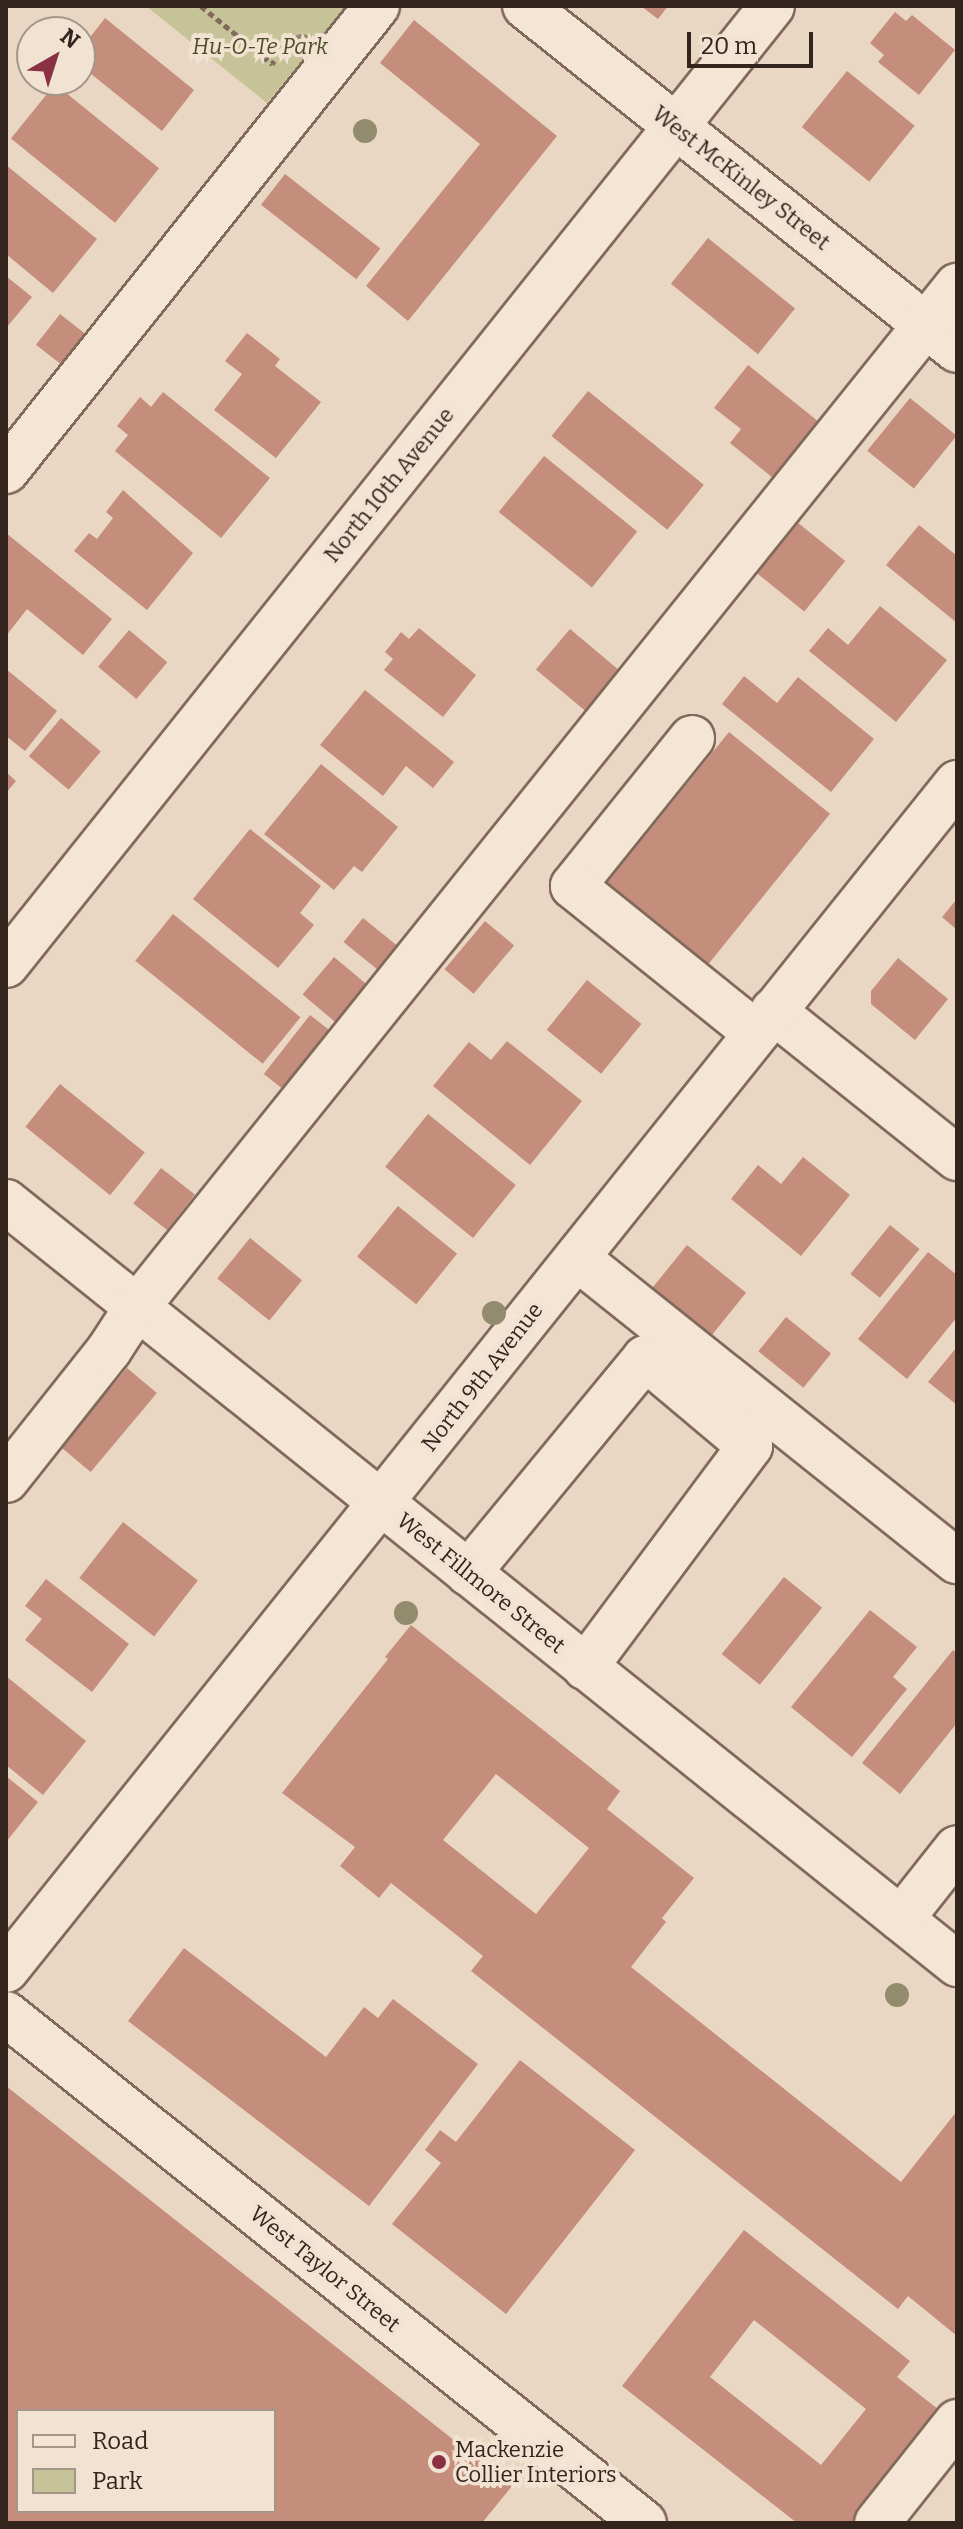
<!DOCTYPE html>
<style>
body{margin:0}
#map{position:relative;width:963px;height:2529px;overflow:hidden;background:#e9d7c3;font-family:Bitter,serif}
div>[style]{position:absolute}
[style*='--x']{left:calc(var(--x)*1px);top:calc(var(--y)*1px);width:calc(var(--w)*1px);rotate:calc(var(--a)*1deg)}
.green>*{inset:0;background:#c6c398}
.building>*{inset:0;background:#c48d7c;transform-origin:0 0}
.path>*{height:5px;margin-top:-2.5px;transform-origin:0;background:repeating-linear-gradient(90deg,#81695c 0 6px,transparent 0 10px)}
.roads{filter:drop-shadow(2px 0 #81695c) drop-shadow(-2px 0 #81695c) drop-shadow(0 2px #81695c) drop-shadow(0 -2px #81695c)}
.minor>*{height:44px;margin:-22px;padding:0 22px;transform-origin:22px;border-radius:22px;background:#f5e5d5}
.trees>*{width:24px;height:24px;margin:-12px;border-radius:50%;background:#928b6d}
.dots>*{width:22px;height:22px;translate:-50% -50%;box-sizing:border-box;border:4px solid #f1e2d2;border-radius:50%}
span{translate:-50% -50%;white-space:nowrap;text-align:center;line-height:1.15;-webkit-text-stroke:7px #f1e2d2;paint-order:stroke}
.park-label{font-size:22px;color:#4a4d27;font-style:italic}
.street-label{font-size:22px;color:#33241e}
.poi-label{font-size:22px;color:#33241e}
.left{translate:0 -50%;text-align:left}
.frame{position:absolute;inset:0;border:8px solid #33241e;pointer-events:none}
.legend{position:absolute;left:16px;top:2409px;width:260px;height:104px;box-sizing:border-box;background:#f1e2d2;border:2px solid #a5968a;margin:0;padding:10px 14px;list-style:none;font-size:24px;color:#33241e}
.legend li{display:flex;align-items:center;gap:16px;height:40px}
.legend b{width:40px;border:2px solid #a5968a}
.north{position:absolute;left:16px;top:16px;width:80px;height:80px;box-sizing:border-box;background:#f1e2d2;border:2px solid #a5968a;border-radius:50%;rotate:39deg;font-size:22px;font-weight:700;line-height:32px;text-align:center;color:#33241e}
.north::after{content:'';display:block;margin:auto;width:28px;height:36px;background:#8a3243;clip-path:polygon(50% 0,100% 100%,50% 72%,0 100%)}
.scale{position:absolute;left:687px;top:32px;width:126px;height:36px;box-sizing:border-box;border:4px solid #33241e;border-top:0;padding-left:10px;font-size:24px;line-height:28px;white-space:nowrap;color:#33241e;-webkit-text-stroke:6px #f1e2d2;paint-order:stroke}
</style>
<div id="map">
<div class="green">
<i style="clip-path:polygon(146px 6px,347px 6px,267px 103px)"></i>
</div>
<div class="building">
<i style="clip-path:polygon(641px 6px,668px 6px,658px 19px)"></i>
<i style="clip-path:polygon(895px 12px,906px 21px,912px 15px,955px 50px,919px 95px,878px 62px,884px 55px,870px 43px)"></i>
<i style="clip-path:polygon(105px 18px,194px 90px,162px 131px,80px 65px,80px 50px)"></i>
<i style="clip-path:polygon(414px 20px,557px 136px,408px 321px,366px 286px,480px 144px,380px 63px)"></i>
<i style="left:847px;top:71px;width:87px;height:72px;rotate:39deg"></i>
<i style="left:55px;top:84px;width:134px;height:70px;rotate:39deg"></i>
<i style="clip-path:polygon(6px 165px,97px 239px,53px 293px,6px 254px)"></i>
<i style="left:285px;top:174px;width:121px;height:39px;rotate:38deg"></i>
<i style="left:708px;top:238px;width:112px;height:59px;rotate:39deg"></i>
<i style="clip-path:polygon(6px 276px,32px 297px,6px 328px)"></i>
<i style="left:60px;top:314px;width:39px;height:39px;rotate:38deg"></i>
<i style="clip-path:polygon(247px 333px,280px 359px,275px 366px,321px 402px,276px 458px,214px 410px,242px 374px,225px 361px)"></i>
<i style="clip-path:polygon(748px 365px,824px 426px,779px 483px,730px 443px,741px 429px,714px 408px)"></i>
<i style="left:588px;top:391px;width:149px;height:58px;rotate:39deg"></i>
<i style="clip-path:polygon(163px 392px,270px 478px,221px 538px,115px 451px,128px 435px,117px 426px,140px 397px,151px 407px)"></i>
<i style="left:910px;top:398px;width:60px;height:68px;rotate:39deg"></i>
<i style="left:544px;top:456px;width:120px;height:72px;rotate:39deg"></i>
<i style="clip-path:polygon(123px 490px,193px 553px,147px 610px,74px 551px,89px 533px,97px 539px,113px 518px,106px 512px)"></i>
<i style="left:797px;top:522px;width:62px;height:65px;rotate:39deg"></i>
<i style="clip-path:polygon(919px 525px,957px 556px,957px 623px,886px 565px)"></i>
<i style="clip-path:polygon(6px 533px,112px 619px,83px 655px,27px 609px,6px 636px)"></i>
<i style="clip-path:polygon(880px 606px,947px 660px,896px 722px,809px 651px,828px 628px,848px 645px)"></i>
<i style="clip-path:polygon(419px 628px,476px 675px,443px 717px,384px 670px,393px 659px,385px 652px,401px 632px,409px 639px)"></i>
<i style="left:570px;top:629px;width:77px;height:53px;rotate:40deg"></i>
<i style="left:129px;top:630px;width:50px;height:48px;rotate:40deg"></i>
<i style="clip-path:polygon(6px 669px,57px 711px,25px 751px,6px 736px)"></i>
<i style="clip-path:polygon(744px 676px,777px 703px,798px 677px,874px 739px,831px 792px,722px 704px)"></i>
<i style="clip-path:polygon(365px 690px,454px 762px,433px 788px,406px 766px,383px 796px,320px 745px)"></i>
<i style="left:61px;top:718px;width:52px;height:50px;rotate:40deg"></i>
<i style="left:729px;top:732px;width:130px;height:196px;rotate:39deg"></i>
<i style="clip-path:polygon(321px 764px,398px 827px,362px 872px,354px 866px,334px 890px,264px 834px)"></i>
<i style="clip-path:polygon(6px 772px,16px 781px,6px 793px)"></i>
<i style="clip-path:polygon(250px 829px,321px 886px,300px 913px,314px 925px,278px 968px,193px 899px)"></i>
<i style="clip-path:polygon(957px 899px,957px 930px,942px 917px)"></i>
<i style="left:173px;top:914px;width:164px;height:60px;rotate:39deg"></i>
<i style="left:363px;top:918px;width:56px;height:31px;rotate:39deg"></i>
<i style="left:485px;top:921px;width:38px;height:63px;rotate:40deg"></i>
<i style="left:334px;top:957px;width:53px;height:49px;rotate:40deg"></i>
<i style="clip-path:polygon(898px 958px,948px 999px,915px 1040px,871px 1004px,871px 991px)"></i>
<i style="left:587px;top:980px;width:70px;height:64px;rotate:39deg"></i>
<i style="left:310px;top:1015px;width:37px;height:75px;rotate:38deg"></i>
<i style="clip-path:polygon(507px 1041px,582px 1101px,530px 1165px,433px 1086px,469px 1042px,491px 1060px)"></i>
<i style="left:60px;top:1084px;width:109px;height:55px;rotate:39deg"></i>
<i style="left:428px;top:1114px;width:113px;height:68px;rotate:39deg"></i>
<i style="clip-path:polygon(803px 1157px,850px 1195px,801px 1256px,731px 1199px,758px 1165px,781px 1184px)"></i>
<i style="left:161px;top:1168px;width:43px;height:45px;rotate:38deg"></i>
<i style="left:398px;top:1206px;width:76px;height:65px;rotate:39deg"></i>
<i style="left:890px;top:1225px;width:38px;height:63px;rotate:39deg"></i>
<i style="left:250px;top:1238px;width:67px;height:52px;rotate:39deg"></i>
<i style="left:687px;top:1245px;width:76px;height:63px;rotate:39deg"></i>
<i style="clip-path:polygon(928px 1252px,957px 1275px,957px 1317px,907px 1379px,858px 1339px)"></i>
<i style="left:786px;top:1317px;width:58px;height:44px;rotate:39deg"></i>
<i style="clip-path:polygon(957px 1347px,957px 1405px,928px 1382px)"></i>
<i style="left:127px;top:1368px;width:39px;height:103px;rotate:40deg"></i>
<i style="left:123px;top:1522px;width:95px;height:71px;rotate:38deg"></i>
<i style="left:784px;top:1577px;width:49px;height:99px;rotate:39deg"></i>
<i style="clip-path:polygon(46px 1579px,129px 1644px,92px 1692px,25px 1640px,42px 1619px,25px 1606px)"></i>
<i style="clip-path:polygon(870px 1610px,917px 1647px,893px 1677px,907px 1689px,852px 1757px,791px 1707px)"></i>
<i style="clip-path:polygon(evenodd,411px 1625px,620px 1791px,607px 1809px,694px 1878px,662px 1918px,666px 1922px,631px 1967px,901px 2182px,957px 2111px,957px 2336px,908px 2296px,898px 2309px,471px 1971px,483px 1956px,391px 1883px,379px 1898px,340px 1866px,355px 1847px,282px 1793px,388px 1659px,385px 1657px,411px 1625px,496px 1774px,589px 1848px,536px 1914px,443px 1840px,496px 1774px)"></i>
<i style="clip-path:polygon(953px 1650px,957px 1654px,957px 1723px,900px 1794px,862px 1763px)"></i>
<i style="clip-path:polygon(6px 1676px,86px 1741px,43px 1795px,6px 1765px)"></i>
<i style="clip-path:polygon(6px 1776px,38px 1802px,6px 1842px)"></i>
<i style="clip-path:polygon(184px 1948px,326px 2057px,364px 2007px,378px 2018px,393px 1999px,478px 2064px,369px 2206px,128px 2021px)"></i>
<i style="clip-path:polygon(520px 2060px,635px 2150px,506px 2314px,392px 2224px,441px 2163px,425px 2150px,440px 2130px,456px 2142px)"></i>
<i style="clip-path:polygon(evenodd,6px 2086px,512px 2486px,482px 2523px,6px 2523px,6px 2086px,18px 2411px,274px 2411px,274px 2511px,18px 2511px,18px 2411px)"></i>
<i style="clip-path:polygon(evenodd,744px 2230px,910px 2361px,897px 2377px,943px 2413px,857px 2523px,797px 2523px,622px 2386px,744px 2230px,754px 2320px,866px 2409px,821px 2465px,710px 2377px,754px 2320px)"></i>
</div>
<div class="path">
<i style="--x:201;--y:6;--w:92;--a:39.2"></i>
<i style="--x:272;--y:64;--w:4;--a:-56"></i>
</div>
<div class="roads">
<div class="minor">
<i style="--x:525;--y:6;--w:552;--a:38.53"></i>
<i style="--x:6;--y:471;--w:595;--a:-51.42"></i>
<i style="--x:692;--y:738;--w:190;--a:128.8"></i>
<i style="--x:573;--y:886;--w:235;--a:38.8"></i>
<i style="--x:6;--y:965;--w:1227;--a:-51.38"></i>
<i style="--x:773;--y:1011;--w:236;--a:38.6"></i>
<i style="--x:6;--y:1202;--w:1219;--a:38.7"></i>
<i style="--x:577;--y:1258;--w:486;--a:38.6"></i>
<i style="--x:6;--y:1480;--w:166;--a:-51.6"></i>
<i style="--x:109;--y:1350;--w:51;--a:-56.9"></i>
<i style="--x:137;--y:1307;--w:1310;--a:-51.23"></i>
<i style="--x:468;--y:1573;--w:278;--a:-50.5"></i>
<i style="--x:645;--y:1358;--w:137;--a:40"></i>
<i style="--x:750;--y:1446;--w:276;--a:126.7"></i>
<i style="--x:901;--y:1919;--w:90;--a:-51.7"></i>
<i style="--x:6;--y:1970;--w:1521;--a:-51.3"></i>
<i style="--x:6;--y:2014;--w:816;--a:38.58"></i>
<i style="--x:877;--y:2523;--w:129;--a:-51.6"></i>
</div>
</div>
<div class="trees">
<i style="left:302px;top:46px"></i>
<i style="left:365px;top:131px"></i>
<i style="left:494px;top:1313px"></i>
<i style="left:406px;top:1613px"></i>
<i style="left:897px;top:1995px"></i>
</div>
<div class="dots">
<i style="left:439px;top:2462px;background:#8a3243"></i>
</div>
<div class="park-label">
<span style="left:260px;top:47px">Hu-O-Te Park</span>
</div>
<div class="street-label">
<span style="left:741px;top:178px;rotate:38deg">West McKinley Street</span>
<span style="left:389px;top:485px;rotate:-51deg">North 10th Avenue</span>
<span style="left:482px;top:1377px;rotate:-52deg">North 9th Avenue</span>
<span style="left:481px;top:1583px;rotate:39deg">West Fillmore Street</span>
<span style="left:325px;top:2269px;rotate:39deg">West Taylor Street</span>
</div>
<div class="poi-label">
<span class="left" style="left:455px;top:2462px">Mackenzie<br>Collier Interiors</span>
</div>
<div class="frame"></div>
<ul class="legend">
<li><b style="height:10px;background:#f5e5d5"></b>Road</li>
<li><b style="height:22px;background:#c6c398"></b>Park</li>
</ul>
<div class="north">N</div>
<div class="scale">20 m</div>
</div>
